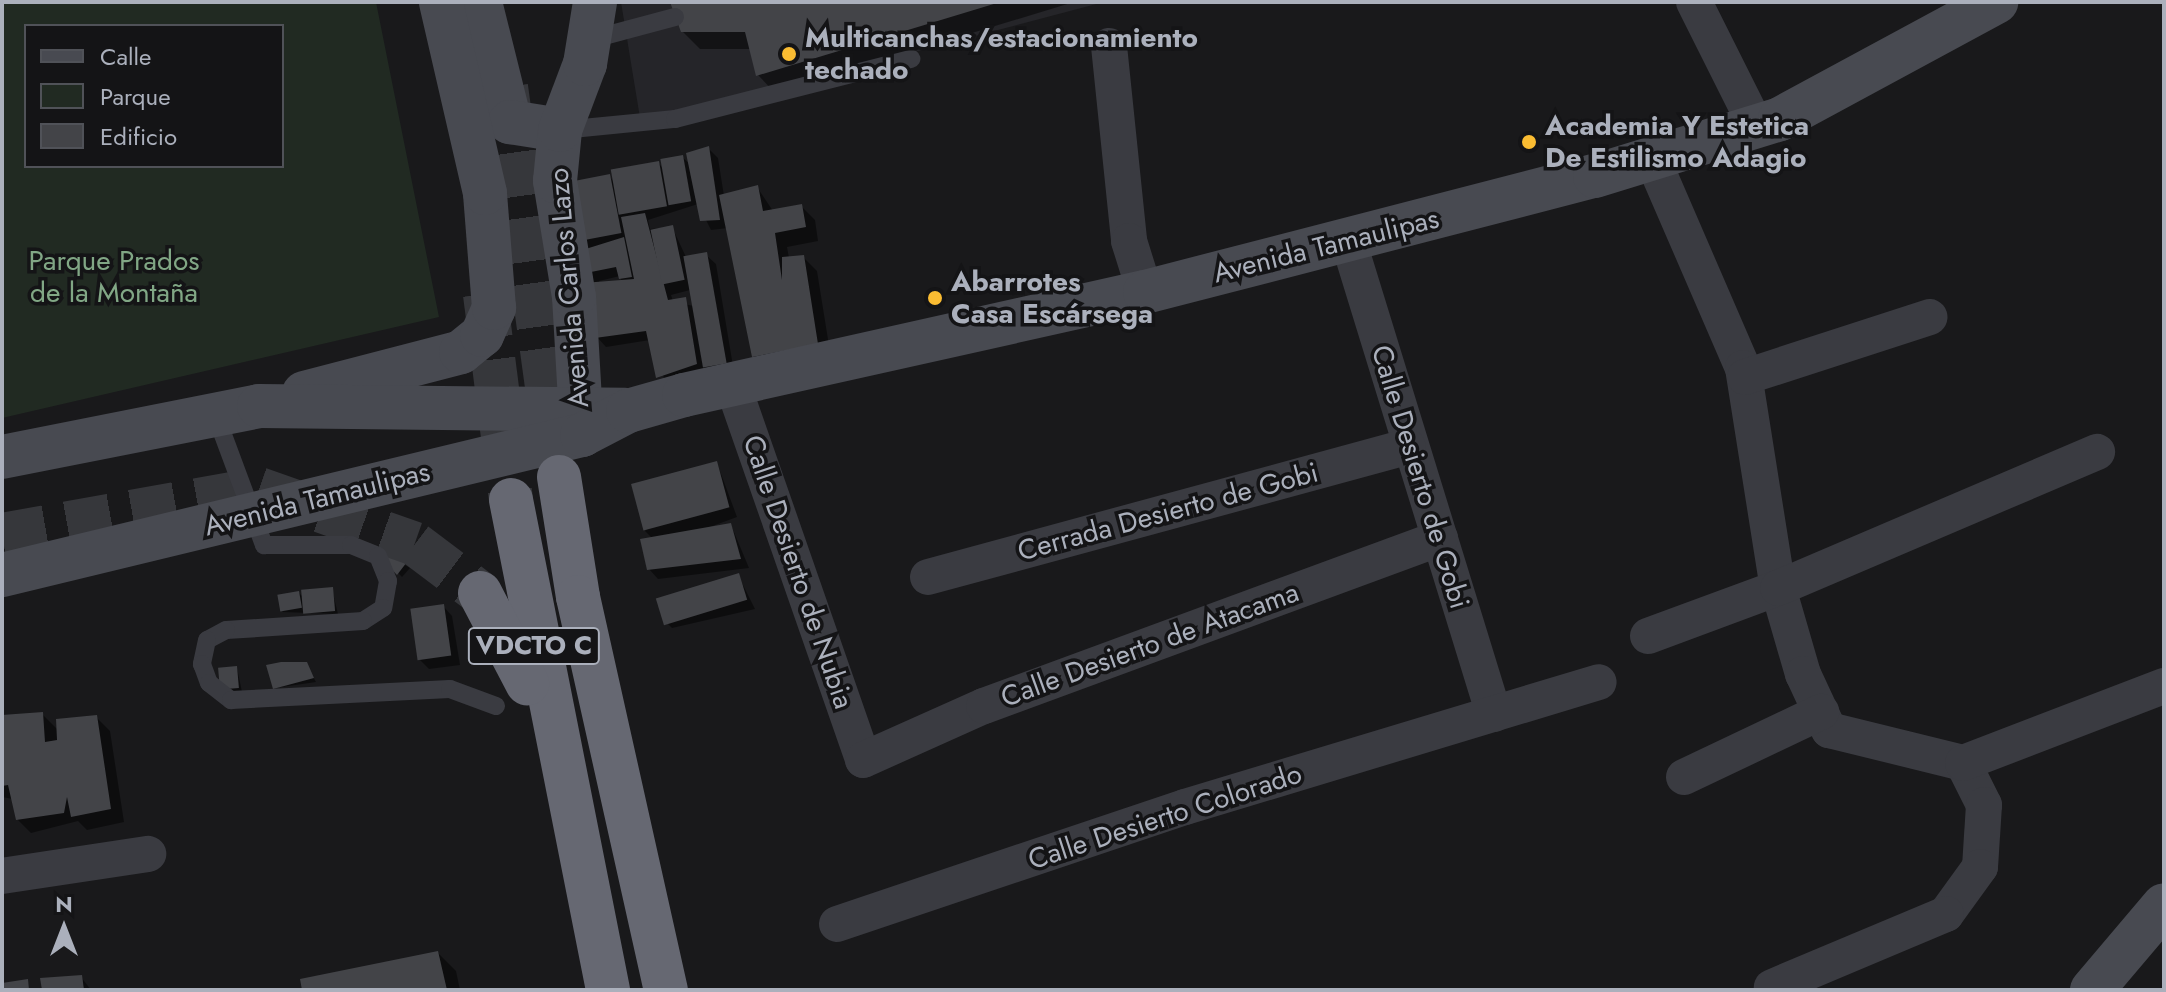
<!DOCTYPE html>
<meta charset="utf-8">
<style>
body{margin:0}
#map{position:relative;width:2166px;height:992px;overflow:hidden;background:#19191b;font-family:Jost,sans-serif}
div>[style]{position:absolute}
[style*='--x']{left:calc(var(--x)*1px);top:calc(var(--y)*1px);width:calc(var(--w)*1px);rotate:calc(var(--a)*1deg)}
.built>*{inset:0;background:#252529}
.green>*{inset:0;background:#212a22}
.shadow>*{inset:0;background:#0007}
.building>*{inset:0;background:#434448;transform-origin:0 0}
.highway-tunnel>*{height:44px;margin-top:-22px;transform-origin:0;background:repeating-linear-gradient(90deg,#36373b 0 44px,transparent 0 66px)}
.lane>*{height:18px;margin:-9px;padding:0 9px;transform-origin:9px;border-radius:9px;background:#3a3b41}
.street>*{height:36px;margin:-18px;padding:0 18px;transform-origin:18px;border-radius:18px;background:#3a3b41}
.secondary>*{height:44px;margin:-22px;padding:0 22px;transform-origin:22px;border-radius:22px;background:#484a51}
.highway>*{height:44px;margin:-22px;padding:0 22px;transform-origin:22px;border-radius:22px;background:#666872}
.dots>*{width:22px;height:22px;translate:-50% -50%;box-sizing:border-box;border:4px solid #141416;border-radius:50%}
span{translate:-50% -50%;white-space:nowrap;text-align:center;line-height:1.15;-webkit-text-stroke:7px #141416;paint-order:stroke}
.shield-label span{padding:2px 6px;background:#141416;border:2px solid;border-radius:6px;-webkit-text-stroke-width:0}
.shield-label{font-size:26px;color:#abb0bc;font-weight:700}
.poi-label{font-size:28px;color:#abb0bc;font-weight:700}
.left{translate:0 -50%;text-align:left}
.street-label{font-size:28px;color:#abb0bc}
.park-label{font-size:28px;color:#81a785}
.frame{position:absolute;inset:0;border:4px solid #abb0bc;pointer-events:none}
.legend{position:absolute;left:24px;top:24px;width:260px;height:144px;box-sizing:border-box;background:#141416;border:2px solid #505258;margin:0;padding:10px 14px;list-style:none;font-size:24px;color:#abb0bc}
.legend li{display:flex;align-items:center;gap:16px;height:40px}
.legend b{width:40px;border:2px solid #505258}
.north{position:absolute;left:24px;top:888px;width:80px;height:80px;-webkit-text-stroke:6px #141416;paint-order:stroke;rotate:0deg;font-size:22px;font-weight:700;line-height:32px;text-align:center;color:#abb0bc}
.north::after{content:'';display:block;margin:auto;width:28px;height:36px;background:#abb0bc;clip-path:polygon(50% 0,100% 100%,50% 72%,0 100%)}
</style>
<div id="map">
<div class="built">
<i style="clip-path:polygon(621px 2px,1104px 2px,641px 124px)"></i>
</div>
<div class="green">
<i style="clip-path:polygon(evenodd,2px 2px,376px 2px,439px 317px,2px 418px,2px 2px,26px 26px,282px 26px,282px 166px,26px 166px,26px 26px)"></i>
</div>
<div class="shadow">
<i style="clip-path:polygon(673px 2px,1074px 2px,775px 93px,758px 75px,751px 49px,700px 49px,682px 31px)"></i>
<i style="clip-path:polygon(evenodd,709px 149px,718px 158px,724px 196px,757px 187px,773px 211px,801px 206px,815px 220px,818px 241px,787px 247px,789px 258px,803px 257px,817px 271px,831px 358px,768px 370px,754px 356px,728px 228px,711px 230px,698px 204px,648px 220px,650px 229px,672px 227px,686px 257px,706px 255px,716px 264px,734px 372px,667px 386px,650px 340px,606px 347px,597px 337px,577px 243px,609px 176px,615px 183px,658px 163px,665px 170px,682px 157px,691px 165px,709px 149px,620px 276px,622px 282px,600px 283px,599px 281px,620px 276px,709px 149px,690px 290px,693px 306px,673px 301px,671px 295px,690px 290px)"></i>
<i style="clip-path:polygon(717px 463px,737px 517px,699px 531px,731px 525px,749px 568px,658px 579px,649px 569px,653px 539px,645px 531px)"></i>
<i style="clip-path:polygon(389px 555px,410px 568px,402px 577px,386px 560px)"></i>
<i style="clip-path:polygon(738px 575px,755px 609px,672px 628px,663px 619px)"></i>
<i style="clip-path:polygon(332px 589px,338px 614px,282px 612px,299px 593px,305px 599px)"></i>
<i style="clip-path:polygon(443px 606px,452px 616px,460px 665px,429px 669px,420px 660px)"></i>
<i style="clip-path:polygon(306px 664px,316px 682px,275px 688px)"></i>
<i style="clip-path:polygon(237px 668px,242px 692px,226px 693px)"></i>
<i style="clip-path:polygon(42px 714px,59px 731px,96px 717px,110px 731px,124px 822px,87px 830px,78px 821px,31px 833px,18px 820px,13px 799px,2px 797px,2px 717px)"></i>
<i style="clip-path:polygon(438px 953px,456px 971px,460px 990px,304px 990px)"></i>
<i style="clip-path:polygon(81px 977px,91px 990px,44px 990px)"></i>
</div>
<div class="building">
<i style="clip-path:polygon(670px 2px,997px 2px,997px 3px,756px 76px,745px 32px,681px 32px)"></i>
<i style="clip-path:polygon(709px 146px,720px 220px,700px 221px,686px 153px)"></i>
<i style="left:683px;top:155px;width:47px;height:23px;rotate:80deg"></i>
<i style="left:659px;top:161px;width:46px;height:49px;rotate:80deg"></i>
<i style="left:610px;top:174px;width:60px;height:47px;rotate:79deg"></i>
<i style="clip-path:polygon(758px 185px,763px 211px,802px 204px,806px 227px,775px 233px,782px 280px,782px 257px,804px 255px,818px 344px,752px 357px,719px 195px)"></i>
<i style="clip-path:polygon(645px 213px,668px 300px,686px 297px,697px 364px,656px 378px,646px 331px,595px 338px,583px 283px,634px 279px,621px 217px)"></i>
<i style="left:673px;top:225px;width:56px;height:23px;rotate:78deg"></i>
<i style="clip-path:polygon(624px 237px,632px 277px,619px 279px,616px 267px,581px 274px,576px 252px)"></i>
<i style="left:707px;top:252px;width:113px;height:24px;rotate:80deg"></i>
<i style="left:717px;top:461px;width:48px;height:89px;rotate:75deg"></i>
<i style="clip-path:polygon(731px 523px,741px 559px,647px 570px,640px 539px)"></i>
<i style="clip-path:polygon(389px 553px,407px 562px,397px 575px,383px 560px)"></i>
<i style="left:739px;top:573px;width:28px;height:87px;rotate:73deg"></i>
<i style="left:333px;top:587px;width:24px;height:32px;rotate:85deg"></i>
<i style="left:299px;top:591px;width:17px;height:22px;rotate:80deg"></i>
<i style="left:444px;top:604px;width:52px;height:34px;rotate:82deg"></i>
<i style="clip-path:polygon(281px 662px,307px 662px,314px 678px,273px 689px,266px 665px)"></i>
<i style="left:237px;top:666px;width:22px;height:19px;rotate:85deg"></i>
<i style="clip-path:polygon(43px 712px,45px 742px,57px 740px,56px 719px,97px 715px,111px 809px,71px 817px,67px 797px,64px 813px,16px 820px,8px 785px,2px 786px,2px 715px)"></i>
<i style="clip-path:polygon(438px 951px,447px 990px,302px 990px,300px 979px)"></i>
<i style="clip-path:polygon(82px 975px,84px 990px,42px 990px,40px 978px)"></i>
<i style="clip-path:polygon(28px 979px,29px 990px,2px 990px,2px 983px)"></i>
</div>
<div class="highway-tunnel">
<i style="--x:506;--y:87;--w:363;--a:82.2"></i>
<i style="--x:485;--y:294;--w:208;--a:82.8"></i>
<i style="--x:2;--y:535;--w:261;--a:-10.1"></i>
<i style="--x:259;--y:489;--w:165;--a:19.4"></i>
<i style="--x:415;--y:544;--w:81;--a:37"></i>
</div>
<div class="lane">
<i style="--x:589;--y:40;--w:89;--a:-15"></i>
<i style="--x:562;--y:130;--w:114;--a:-5.6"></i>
<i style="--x:675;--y:119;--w:244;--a:-14.3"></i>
<i style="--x:216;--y:416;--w:138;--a:69.6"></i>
<i style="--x:264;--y:545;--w:87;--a:0"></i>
<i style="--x:351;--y:545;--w:29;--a:22"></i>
<i style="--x:378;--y:556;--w:27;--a:68"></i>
<i style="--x:388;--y:581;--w:27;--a:100"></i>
<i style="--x:383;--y:608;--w:24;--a:147"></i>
<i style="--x:363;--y:621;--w:137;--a:176.2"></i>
<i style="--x:226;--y:630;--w:21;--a:152"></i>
<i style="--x:207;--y:640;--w:25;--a:102"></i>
<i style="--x:202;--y:664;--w:20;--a:70"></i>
<i style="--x:209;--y:683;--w:28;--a:38"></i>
<i style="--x:231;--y:700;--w:219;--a:-2.9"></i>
<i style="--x:450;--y:689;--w:49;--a:20.3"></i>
</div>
<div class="street">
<i style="--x:1694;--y:2;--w:139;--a:63.4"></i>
<i style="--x:1109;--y:46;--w:196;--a:84.1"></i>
<i style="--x:1129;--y:241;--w:53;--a:72.6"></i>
<i style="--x:1652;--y:158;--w:229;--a:66.6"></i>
<i style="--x:1743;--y:368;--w:223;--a:81"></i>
<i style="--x:1778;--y:588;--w:90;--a:73.8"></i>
<i style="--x:1803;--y:674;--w:62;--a:65.1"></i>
<i style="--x:1829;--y:730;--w:138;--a:13.8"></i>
<i style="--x:1963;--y:763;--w:47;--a:63.4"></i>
<i style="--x:1984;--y:805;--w:62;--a:93.7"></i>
<i style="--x:1980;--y:867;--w:58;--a:125.9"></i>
<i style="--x:1946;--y:914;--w:189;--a:157.2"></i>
<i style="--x:1348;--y:240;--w:496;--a:72.9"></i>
<i style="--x:1745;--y:377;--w:194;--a:-18"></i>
<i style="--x:732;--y:383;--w:399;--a:70.8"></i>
<i style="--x:863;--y:760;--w:133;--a:-24.1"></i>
<i style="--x:984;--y:706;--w:486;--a:-20.2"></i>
<i style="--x:928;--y:577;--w:497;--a:-15.2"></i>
<i style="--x:1648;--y:636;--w:139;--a:-20.3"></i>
<i style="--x:1778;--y:588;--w:347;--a:-23.1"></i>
<i style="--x:1963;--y:763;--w:215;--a:-21"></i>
<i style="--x:1684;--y:777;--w:152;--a:-25.4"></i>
<i style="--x:2;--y:876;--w:148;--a:-8.6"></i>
<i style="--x:837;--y:924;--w:367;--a:-18.6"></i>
<i style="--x:1185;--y:807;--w:432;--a:-16.8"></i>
</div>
<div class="secondary">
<i style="--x:480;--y:2;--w:124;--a:76"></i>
<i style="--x:510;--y:122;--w:51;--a:9.1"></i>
<i style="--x:304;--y:393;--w:162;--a:-14.6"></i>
<i style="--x:461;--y:352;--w:27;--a:-39"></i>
<i style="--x:482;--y:335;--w:30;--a:-66"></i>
<i style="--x:494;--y:308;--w:115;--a:-94.5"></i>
<i style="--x:485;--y:193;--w:196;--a:-103"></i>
<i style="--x:582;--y:435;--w:138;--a:-93.3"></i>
<i style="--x:574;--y:297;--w:118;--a:-99.3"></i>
<i style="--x:555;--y:181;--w:51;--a:-84.4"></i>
<i style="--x:560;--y:130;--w:71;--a:-69.3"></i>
<i style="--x:585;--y:64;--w:63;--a:-80.8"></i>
<i style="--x:2;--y:457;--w:262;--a:-11.2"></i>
<i style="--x:259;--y:406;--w:366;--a:0.6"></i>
<i style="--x:2;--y:575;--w:597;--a:-13.57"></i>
<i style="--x:582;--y:435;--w:52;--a:-27.6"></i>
<i style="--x:628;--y:411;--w:58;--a:-15.9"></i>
<i style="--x:684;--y:395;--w:472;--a:-12.6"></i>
<i style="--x:1145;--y:292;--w:465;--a:-14.5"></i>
<i style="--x:1595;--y:176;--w:194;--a:-17.1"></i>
<i style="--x:1780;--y:119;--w:246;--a:-28.4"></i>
<i style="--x:2092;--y:990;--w:111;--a:-49.7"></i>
</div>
<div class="highway">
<i style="--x:559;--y:477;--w:121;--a:81"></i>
<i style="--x:578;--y:597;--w:403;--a:77.4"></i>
<i style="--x:511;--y:500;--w:500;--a:78.8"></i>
<i style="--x:480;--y:593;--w:102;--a:62.4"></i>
</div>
<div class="dots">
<i style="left:789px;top:54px;background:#fabc32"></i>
<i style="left:1529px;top:142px;background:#fabc32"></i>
<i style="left:935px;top:298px;background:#fabc32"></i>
</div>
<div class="shield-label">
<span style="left:534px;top:646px">VDCTO C</span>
</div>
<div class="poi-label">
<span class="left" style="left:805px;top:54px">Multicanchas/estacionamiento<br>techado</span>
<span class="left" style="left:1545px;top:142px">Academia Y Estetica<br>De Estilismo Adagio</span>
<span class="left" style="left:951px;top:298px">Abarrotes<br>Casa Escársega</span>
</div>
<div class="street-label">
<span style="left:1326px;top:246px;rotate:-14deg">Avenida Tamaulipas</span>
<span style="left:569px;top:288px;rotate:-95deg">Avenida Carlos Lazo</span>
<span style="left:1420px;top:477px;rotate:73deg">Calle Desierto de Gobi</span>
<span style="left:317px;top:499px;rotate:-14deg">Avenida Tamaulipas</span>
<span style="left:1168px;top:512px;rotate:-15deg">Cerrada Desierto de Gobi</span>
<span style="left:798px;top:572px;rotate:71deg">Calle Desierto de Nubia</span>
<span style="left:1150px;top:645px;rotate:-20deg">Calle Desierto de Atacama</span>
<span style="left:1165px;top:817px;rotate:-18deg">Calle Desierto Colorado</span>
</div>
<div class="park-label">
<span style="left:114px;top:277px">Parque Prados<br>de la Montaña</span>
</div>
<div class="frame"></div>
<ul class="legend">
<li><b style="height:10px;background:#484a51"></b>Calle</li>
<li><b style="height:22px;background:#212a22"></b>Parque</li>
<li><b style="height:22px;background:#434448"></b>Edificio</li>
</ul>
<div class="north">N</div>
</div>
